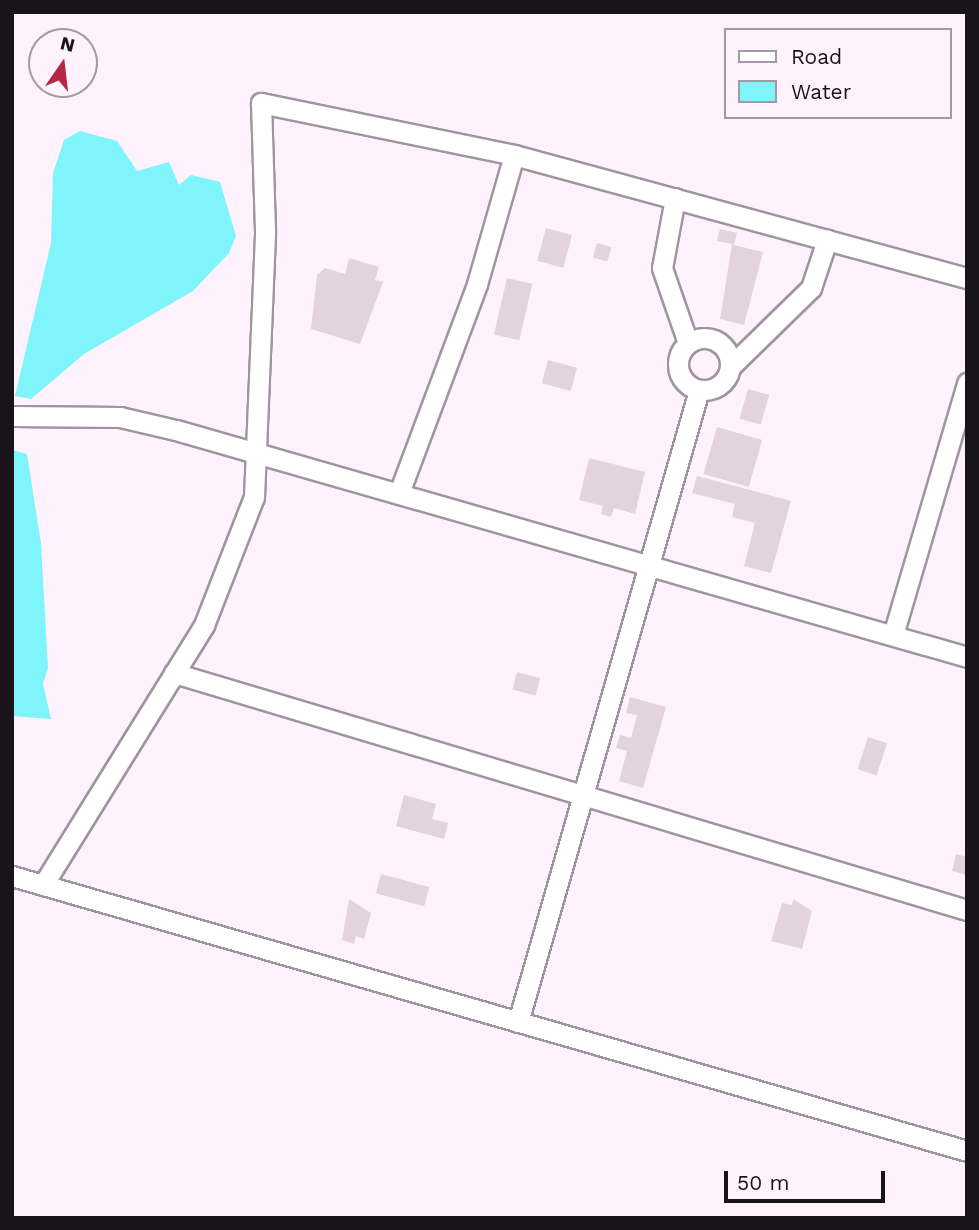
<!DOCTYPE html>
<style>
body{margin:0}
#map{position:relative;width:979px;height:1230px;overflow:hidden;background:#fef2fe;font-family:"Work Sans",sans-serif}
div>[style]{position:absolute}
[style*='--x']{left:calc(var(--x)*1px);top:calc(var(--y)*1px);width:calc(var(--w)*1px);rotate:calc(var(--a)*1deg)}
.water>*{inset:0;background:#7ff4fa}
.building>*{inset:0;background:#e3d3df;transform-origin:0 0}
.roads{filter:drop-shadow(2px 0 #a194a1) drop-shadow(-2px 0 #a194a1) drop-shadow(0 2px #a194a1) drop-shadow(0 -2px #a194a1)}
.street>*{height:19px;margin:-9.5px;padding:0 9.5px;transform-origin:9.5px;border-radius:9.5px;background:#fff}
.street>.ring{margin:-9.5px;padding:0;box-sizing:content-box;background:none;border:19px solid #fff;border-radius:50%}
span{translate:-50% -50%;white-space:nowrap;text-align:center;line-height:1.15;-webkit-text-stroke:6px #fef2fe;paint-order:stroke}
.frame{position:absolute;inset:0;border:14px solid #191419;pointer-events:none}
.legend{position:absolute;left:724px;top:28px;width:228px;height:91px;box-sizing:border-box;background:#fef2fe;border:2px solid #a299a2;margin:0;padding:9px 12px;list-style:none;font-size:21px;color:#191419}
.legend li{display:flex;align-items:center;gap:14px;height:35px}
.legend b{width:35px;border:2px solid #a299a2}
.north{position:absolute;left:28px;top:28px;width:70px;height:70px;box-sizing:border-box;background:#fef2fe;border:2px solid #a299a2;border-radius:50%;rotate:14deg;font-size:19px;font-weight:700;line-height:28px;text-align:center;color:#191419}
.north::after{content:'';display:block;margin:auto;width:24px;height:32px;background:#b82646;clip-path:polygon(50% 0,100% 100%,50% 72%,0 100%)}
.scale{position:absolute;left:724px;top:1171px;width:161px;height:32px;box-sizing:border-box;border:4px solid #191419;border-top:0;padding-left:9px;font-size:21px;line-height:24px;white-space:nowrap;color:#191419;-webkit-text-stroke:5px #fef2fe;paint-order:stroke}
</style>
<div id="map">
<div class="water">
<i style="clip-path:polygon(80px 131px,117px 141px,137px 171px,169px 162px,179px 185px,191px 175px,220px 182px,236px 236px,229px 253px,193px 291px,84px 354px,31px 399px,15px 396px,51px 243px,53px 173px,64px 140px)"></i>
<i style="clip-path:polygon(12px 450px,27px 454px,41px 543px,48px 668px,43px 684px,51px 719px,12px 716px)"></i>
</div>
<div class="building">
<i style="left:546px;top:228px;width:27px;height:34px;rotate:15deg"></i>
<i style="clip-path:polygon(720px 229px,737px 233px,734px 245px,763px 252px,744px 325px,720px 319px,732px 244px,717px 241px)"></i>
<i style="left:597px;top:243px;width:15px;height:15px;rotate:16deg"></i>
<i style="clip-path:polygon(349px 258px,379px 267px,375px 280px,383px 282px,360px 344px,311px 329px,317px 275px,325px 268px,345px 274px)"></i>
<i style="left:507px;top:278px;width:26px;height:58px;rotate:13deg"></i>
<i style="left:548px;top:360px;width:30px;height:24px;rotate:15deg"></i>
<i style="left:748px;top:389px;width:22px;height:31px;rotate:16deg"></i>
<i style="left:717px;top:427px;width:47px;height:49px;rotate:16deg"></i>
<i style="clip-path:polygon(589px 458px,645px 472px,635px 514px,614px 508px,611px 517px,601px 514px,603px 506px,579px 500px)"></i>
<i style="clip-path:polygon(697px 476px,791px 501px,771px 573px,744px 566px,755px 523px,732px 517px,735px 504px,692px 493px)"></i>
<i style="left:517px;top:672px;width:24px;height:18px;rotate:15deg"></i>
<i style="clip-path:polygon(630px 697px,666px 707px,643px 788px,619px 781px,627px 751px,616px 748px,620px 735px,631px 738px,637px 715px,626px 713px)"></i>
<i style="left:868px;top:737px;width:20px;height:34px;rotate:18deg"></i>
<i style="clip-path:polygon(404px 795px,436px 804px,432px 819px,448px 823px,444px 839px,396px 826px)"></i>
<i style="clip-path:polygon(956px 854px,967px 857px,967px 875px,952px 871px)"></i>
<i style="left:381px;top:874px;width:50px;height:20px;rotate:15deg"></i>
<i style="clip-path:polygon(349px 899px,371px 913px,364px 939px,356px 936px,354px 944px,342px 940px)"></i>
<i style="clip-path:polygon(793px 899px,812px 911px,802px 949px,771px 941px,782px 903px,792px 905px)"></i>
</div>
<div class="roads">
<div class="street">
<i style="--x:675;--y:198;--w:71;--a:100.5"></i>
<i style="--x:662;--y:268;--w:79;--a:70.9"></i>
<i class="ring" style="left:678px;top:338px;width:33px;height:33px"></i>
<i style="--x:731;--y:366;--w:112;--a:-44.3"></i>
<i style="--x:811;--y:288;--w:51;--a:-71.6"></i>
<i style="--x:12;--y:416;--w:108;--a:0.5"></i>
<i style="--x:120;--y:417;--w:57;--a:13.1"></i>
<i style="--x:176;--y:430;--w:823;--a:16.01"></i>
<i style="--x:399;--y:493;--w:223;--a:-69.5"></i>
<i style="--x:477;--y:284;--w:134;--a:-74"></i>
<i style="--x:893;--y:635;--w:263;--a:-73.6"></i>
<i style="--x:174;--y:673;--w:828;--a:16.64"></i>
<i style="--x:12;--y:876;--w:994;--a:16.06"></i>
<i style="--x:43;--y:885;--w:306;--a:-58.2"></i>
<i style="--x:204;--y:625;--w:137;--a:-68.7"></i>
<i style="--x:254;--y:497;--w:267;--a:-87.6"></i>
<i style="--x:265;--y:230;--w:127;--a:-91.8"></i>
<i style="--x:261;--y:103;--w:258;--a:11.6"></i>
<i style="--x:514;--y:155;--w:469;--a:15.2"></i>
<i style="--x:518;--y:1022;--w:657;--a:-74.02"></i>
</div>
</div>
<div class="frame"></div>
<ul class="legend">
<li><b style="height:9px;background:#fff"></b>Road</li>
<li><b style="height:19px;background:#7ff4fa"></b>Water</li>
</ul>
<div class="north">N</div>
<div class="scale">50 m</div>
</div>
